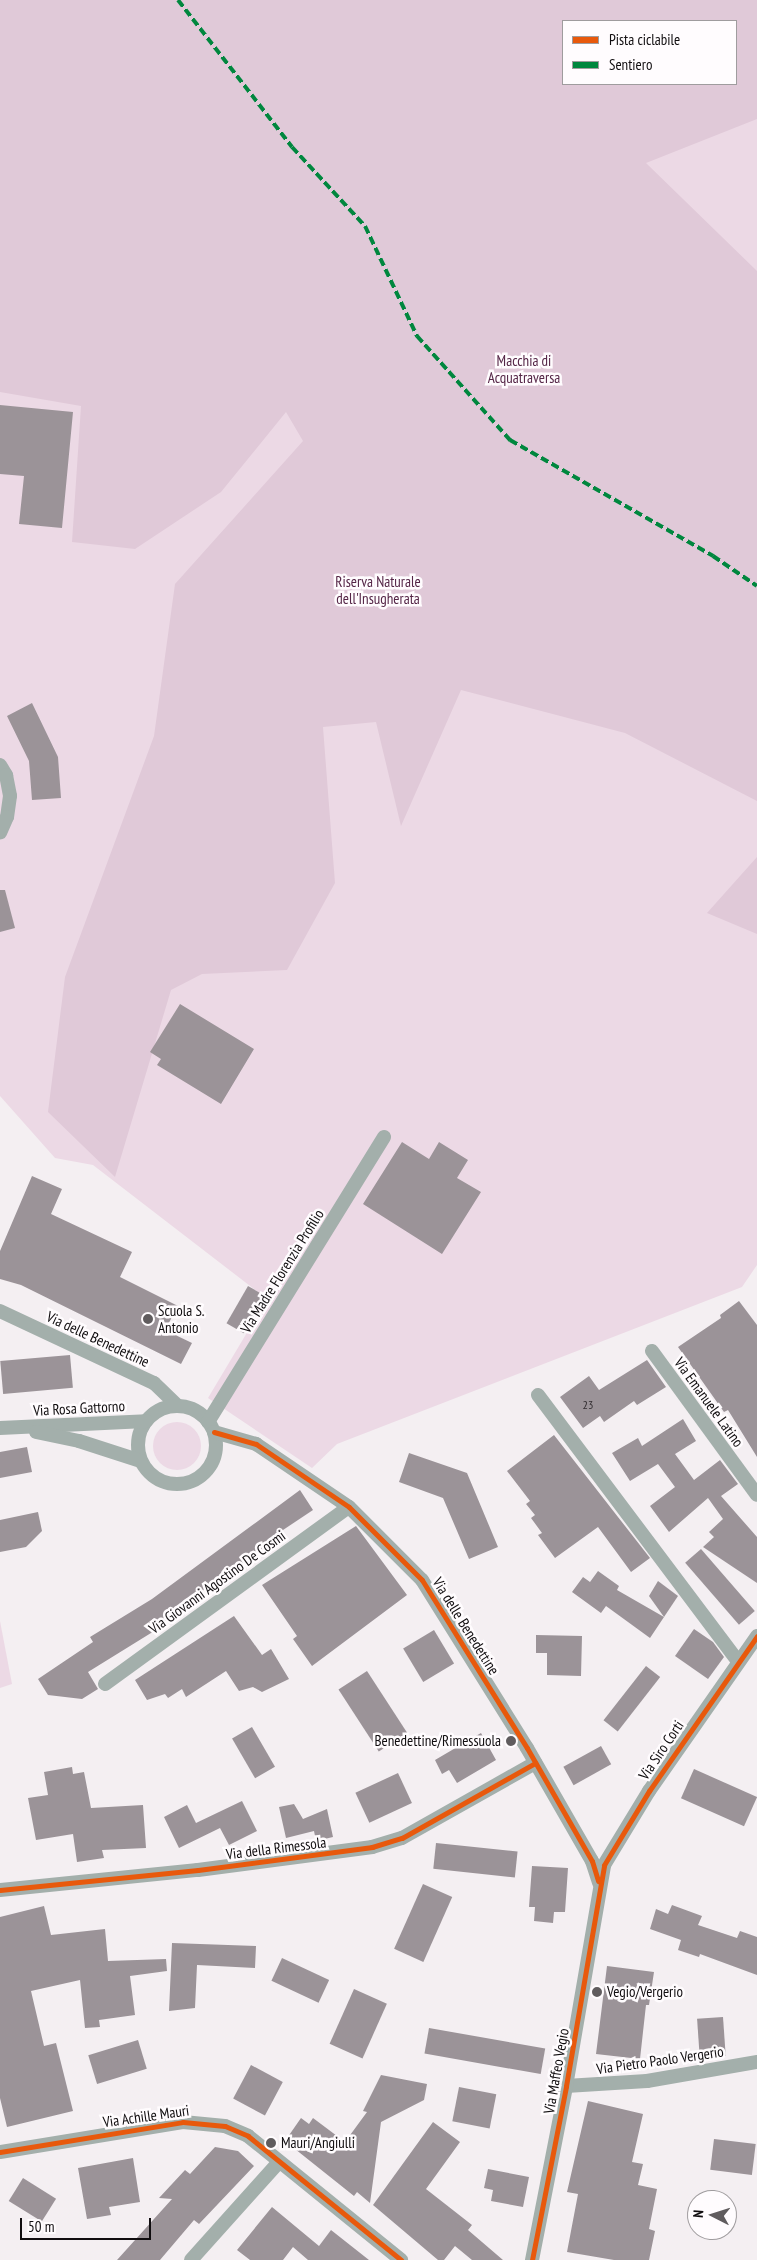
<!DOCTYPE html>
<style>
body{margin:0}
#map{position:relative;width:757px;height:2260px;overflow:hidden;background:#f4eff2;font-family:"PT Sans Narrow",sans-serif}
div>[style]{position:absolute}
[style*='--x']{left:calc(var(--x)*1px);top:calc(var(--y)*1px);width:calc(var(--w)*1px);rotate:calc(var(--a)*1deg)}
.green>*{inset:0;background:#ecd9e5}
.round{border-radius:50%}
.forest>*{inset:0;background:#e0c9d8}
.building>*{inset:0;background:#9b9398;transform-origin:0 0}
.street>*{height:14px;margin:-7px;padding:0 7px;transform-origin:7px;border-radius:7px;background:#a3afab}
.street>.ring{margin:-7px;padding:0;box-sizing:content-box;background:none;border:14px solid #a3afab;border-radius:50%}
.quiet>*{height:4px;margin-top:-2px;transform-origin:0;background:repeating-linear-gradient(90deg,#00873e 0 8px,transparent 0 12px)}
.cycleway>*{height:5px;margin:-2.5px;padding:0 2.5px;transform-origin:2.5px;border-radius:2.5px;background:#e8590c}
.dots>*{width:14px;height:14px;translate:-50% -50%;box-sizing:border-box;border:2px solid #fffcfe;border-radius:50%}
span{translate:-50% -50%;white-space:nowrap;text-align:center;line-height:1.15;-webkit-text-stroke:5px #fffcfe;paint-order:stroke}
.number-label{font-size:12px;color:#332e31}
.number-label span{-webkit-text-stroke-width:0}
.park-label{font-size:15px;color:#552647}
.street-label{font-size:15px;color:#100d0f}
.poi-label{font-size:15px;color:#100d0f}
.left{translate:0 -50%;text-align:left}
.right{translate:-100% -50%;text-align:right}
.legend{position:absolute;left:562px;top:20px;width:175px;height:65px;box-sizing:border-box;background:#fffcfe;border:1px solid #9f9c9e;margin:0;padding:6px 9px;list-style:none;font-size:15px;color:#100d0f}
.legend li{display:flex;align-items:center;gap:10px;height:25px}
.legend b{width:25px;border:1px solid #9f9c9e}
.north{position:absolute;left:687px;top:2190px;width:50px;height:50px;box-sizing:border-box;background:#fffcfe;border:1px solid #9f9c9e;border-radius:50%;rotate:275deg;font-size:14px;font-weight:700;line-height:20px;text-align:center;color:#100d0f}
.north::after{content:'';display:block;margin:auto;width:18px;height:22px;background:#605c5e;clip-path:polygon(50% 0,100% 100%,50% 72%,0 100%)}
.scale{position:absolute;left:20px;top:2218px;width:131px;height:22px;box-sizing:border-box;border:2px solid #100d0f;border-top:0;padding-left:6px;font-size:15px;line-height:18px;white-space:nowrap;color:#100d0f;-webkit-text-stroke:4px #fffcfe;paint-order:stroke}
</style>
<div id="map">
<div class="green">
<i style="clip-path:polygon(evenodd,0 0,757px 0,757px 1265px,742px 1287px,337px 1444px,312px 1468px,208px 1398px,267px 1299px,93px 1165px,55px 1158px,0 1096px,0 0,563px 21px,736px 21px,736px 84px,563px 84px,563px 21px)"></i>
<i class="round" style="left:153px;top:1422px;width:48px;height:48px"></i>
<i style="clip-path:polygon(0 1621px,12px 1684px,0 1688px)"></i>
</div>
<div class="forest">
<i style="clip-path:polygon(evenodd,0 0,757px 0,757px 119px,646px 163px,757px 271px,757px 801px,625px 733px,461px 690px,401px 826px,376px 722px,323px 727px,335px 883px,287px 970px,202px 974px,171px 990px,115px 1177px,48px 1112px,65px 977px,154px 736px,175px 584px,303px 441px,286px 412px,221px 492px,135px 549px,72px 542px,81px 406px,0 392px,0 0,563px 21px,736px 21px,736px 84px,563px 84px,563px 21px)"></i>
<i style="clip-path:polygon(757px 857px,757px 934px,707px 913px)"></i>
</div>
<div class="building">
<i style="clip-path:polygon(0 405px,73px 412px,62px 528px,19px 524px,24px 476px,0 474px)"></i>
<i style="clip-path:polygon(32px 703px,58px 757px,61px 798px,32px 800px,29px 761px,7px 716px)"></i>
<i style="clip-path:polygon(0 890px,5px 890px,15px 928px,0 932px)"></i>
<i style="clip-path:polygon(180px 1004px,254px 1049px,221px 1104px,157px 1065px,161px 1059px,150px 1052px)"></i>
<i style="clip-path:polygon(402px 1142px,429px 1159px,439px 1142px,468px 1160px,457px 1178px,481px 1192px,442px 1254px,363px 1204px)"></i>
<i style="clip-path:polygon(32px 1176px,62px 1189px,51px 1214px,132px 1252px,120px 1277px,178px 1306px,165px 1330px,192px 1343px,181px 1364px,21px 1285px,0 1279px,0 1251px)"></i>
<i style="left:248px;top:1286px;width:20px;height:43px;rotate:30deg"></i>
<i style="clip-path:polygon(739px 1301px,757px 1325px,757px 1457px,728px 1410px,724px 1412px,678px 1347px,721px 1318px,720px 1315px)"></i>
<i style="left:70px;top:1355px;width:33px;height:70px;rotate:85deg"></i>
<i style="clip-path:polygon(647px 1360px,666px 1387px,637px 1405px,634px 1401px,604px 1422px,600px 1416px,583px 1428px,560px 1397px,589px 1376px,599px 1390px)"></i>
<i style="clip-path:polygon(683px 1419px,696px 1441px,675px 1454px,694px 1480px,720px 1460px,738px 1484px,721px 1496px,757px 1537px,757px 1583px,703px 1547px,714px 1537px,709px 1532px,723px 1519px,708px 1498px,669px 1532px,650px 1506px,675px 1487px,658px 1464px,630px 1481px,612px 1453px,638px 1438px,642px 1446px)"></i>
<i style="clip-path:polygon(554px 1435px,650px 1558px,631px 1572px,598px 1527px,555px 1558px,538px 1535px,542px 1533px,531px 1518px,535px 1515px,526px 1504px,530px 1501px,507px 1471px)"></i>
<i style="clip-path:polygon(27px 1447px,32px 1472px,0 1478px,0 1452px)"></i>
<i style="clip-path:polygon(409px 1453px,467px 1473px,498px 1547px,469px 1559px,443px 1498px,399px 1482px)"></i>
<i style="clip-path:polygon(300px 1490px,313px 1510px,262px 1544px,264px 1548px,206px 1588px,151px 1633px,88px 1672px,98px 1689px,82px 1699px,48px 1695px,38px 1679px,93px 1642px,90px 1637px,152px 1599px)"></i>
<i style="clip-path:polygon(38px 1512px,42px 1531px,26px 1547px,0 1552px,0 1520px)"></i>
<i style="clip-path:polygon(356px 1526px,407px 1595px,312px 1666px,293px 1639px,297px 1636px,262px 1585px)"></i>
<i style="left:701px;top:1549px;width:82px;height:21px;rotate:49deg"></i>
<i style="clip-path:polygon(598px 1571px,619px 1586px,617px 1590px,664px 1617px,650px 1638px,606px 1606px,601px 1613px,572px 1592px,583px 1577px,590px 1582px)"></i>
<i style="clip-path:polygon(658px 1581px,678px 1596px,664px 1617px,649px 1596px)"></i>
<i style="clip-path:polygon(234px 1616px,262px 1655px,271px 1649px,289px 1679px,262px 1692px,253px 1687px,239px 1691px,226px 1671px,186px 1697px,182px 1689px,168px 1698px,165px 1694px,147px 1700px,135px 1680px)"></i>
<i style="clip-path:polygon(694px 1629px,713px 1642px,724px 1657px,708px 1679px,675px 1656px)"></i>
<i style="left:434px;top:1630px;width:39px;height:36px;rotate:59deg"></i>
<i style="clip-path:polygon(536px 1635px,582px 1636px,581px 1676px,547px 1675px,547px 1653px,536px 1653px)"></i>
<i style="left:646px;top:1666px;width:18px;height:69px;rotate:38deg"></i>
<i style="left:367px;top:1671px;width:74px;height:34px;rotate:57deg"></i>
<i style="left:252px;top:1727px;width:46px;height:23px;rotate:60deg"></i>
<i style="clip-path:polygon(481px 1733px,496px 1760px,457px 1783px,449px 1770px,442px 1774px,435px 1760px)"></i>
<i style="left:601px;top:1746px;width:21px;height:43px;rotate:61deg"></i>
<i style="clip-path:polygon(72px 1767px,73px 1774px,84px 1772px,91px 1808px,143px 1805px,146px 1848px,102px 1850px,104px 1858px,77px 1862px,73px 1834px,36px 1840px,28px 1798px,48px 1795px,44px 1772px)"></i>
<i style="left:694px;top:1769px;width:69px;height:32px;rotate:24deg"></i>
<i style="left:398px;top:1773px;width:33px;height:47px;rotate:65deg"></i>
<i style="clip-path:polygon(242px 1801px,257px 1831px,229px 1845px,220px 1828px,179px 1848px,164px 1817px,187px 1805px,196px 1823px)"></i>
<i style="clip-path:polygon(294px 1804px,303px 1819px,327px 1809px,333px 1837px,316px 1841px,314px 1831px,286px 1838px,279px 1807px)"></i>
<i style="left:436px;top:1843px;width:82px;height:26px;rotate:6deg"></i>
<i style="clip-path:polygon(532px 1866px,568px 1868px,565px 1912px,554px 1912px,553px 1923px,534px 1921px,535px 1907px,529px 1907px)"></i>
<i style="left:423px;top:1884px;width:32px;height:71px;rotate:24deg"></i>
<i style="clip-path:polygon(672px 1905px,702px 1916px,698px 1925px,737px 1938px,740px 1931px,757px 1937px,757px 1975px,700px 1954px,699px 1957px,678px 1950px,681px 1940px,650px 1929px,656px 1909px,668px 1914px)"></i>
<i style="clip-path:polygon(44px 1906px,51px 1935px,105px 1929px,108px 1961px,166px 1959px,167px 1971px,130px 1976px,135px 2015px,99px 2020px,100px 2027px,85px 2028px,80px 1980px,31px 1991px,44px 2046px,56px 2043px,73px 2111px,7px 2127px,0 2098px,0 1917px)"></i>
<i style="clip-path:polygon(172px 1943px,256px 1946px,255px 1968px,197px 1965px,195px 2008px,169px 2011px)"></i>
<i style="left:282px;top:1958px;width:52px;height:25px;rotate:25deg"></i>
<i style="clip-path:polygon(607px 1966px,654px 1972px,649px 2005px,646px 2005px,640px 2059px,596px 2054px)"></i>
<i style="left:354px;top:1989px;width:36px;height:60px;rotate:24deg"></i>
<i style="left:723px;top:2017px;width:39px;height:26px;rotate:86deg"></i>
<i style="left:429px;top:2028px;width:118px;height:26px;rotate:10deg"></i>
<i style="left:138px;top:2040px;width:30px;height:52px;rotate:73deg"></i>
<i style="left:251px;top:2065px;width:36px;height:38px;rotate:28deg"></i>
<i style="clip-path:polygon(381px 2075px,427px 2084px,424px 2100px,381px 2122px,370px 2203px,357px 2192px,354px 2196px,285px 2141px,301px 2118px,309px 2124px,313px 2118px,345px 2142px,367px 2112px,363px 2111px)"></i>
<i style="left:459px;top:2087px;width:38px;height:35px;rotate:11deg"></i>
<i style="clip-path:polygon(588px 2101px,643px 2114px,632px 2162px,643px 2164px,638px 2185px,657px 2189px,649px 2229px,655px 2231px,649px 2260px,614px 2260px,567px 2252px,578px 2194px,567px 2192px)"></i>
<i style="clip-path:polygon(433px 2122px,460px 2142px,426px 2189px,472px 2225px,468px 2230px,503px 2260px,472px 2260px,455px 2246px,444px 2260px,438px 2260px,373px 2205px)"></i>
<i style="left:714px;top:2139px;width:42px;height:31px;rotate:7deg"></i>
<i style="clip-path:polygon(215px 2147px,238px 2151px,254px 2166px,199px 2224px,194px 2220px,160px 2260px,117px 2260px,172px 2199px,159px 2198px,185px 2170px,190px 2174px)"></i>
<i style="clip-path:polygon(133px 2158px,140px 2202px,109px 2207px,111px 2215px,87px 2219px,78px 2168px)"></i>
<i style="clip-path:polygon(488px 2169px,529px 2177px,523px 2207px,491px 2201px,493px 2190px,484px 2188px)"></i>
<i style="left:23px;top:2178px;width:39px;height:27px;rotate:32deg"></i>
<i style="clip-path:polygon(272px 2207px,319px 2246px,331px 2230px,369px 2260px,308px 2260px,293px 2247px,283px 2260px,250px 2260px,237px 2250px)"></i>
</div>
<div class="street">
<i style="--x:0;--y:765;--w:12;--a:59"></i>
<i style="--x:6;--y:775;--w:21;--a:79"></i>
<i style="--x:10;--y:796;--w:21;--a:98"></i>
<i style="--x:7;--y:817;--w:17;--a:114"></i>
<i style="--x:0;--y:1311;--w:170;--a:25.1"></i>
<i style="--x:154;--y:1383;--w:32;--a:44"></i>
<i style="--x:652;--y:1351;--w:178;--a:53.9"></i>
<i style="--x:538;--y:1395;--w:333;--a:53.1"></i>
<i class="ring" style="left:138px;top:1406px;width:64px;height:64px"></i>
<i style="--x:208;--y:1422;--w:335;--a:-58.3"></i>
<i style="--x:0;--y:1428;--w:146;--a:-2.7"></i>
<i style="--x:36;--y:1432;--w:44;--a:11.8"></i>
<i style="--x:79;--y:1441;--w:65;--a:17.9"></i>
<i style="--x:214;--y:1432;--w:44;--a:15.9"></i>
<i style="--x:256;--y:1444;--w:112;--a:34.1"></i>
<i style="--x:349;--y:1507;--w:103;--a:45"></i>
<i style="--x:422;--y:1580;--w:198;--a:58"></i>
<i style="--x:527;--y:1748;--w:130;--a:60.1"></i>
<i style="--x:592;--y:1861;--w:23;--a:72"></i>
<i style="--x:105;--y:1684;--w:301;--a:-36"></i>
<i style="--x:0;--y:1890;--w:199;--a:-5.8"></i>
<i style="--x:198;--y:1870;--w:176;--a:-7.5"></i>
<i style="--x:372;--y:1847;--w:31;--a:-17"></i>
<i style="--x:402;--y:1838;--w:153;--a:-29.4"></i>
<i style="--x:566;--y:2086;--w:81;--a:-3.5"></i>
<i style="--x:647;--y:2081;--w:112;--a:-9.8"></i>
<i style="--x:0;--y:2152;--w:185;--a:-9.3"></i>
<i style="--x:183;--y:2122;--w:42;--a:5.4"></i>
<i style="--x:225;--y:2126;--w:25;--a:23"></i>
<i style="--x:248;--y:2136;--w:197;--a:39"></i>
<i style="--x:191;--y:2260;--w:132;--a:-48.1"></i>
<i style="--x:532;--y:2260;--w:177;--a:-78.9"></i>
<i style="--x:566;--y:2086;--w:224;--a:-80.2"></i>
<i style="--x:604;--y:1865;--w:87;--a:-58.7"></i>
<i style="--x:649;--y:1791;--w:189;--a:-55.1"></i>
</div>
<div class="quiet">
<i style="--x:178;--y:0;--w:186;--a:52.2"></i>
<i style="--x:292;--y:147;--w:108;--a:47.3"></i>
<i style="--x:365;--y:226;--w:122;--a:64.7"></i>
<i style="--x:417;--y:336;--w:140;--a:48.2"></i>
<i style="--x:510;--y:440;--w:234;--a:29.7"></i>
<i style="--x:713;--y:556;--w:53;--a:34.3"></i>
</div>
<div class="cycleway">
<i style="--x:214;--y:1432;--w:44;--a:15.9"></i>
<i style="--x:256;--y:1444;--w:112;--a:34.1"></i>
<i style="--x:349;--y:1507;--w:103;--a:45"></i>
<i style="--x:422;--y:1580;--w:198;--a:58"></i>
<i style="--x:527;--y:1748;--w:130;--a:60.1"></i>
<i style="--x:592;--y:1861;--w:21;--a:73"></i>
<i style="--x:0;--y:1890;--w:199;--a:-5.8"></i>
<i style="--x:198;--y:1870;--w:176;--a:-7.5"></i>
<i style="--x:372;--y:1847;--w:31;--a:-17"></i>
<i style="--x:402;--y:1838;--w:153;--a:-29.4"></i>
<i style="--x:0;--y:2152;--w:185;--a:-9.3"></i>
<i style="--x:183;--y:2122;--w:42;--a:5.4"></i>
<i style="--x:225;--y:2126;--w:25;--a:23"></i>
<i style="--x:248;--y:2136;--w:197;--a:39"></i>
<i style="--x:532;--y:2260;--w:177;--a:-78.9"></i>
<i style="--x:566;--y:2086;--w:224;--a:-80.2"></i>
<i style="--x:604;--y:1865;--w:87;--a:-58.7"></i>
<i style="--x:649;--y:1791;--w:189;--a:-55.1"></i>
</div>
<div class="dots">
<i style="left:148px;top:1319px;background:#605c5e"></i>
<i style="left:511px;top:1741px;background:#605c5e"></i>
<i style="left:597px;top:1992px;background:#605c5e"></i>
<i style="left:271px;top:2143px;background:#605c5e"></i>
</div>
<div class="number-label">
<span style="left:588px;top:1405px">23</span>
</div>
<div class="park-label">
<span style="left:524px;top:369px">Macchia di<br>Acquatraversa</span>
<span style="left:378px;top:590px">Riserva Naturale<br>dell'Insugherata</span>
</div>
<div class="street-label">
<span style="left:282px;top:1271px;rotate:-58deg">Via Madre Florenzia Profilio</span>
<span style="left:98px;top:1339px;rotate:25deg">Via delle Benedettine</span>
<span style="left:709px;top:1402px;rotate:54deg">Via Emanuele Latino</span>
<span style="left:79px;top:1408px;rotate:-3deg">Via Rosa Gattorno</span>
<span style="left:217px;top:1582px;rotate:-36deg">Via Giovanni Agostino De Cosmi</span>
<span style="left:466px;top:1626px;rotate:58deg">Via delle Benedettine</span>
<span style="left:661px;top:1750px;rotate:-56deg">Via Siro Corti</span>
<span style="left:276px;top:1848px;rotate:-7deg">Via della Rimessola</span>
<span style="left:660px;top:2060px;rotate:-8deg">Via Pietro Paolo Vergerio</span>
<span style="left:556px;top:2071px;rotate:-80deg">Via Maffeo Vegio</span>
<span style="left:146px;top:2116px;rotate:-8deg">Via Achille Mauri</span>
</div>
<div class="poi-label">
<span class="left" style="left:158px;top:1319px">Scuola S.<br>Antonio</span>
<span class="right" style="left:501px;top:1741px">Benedettine/Rimessuola</span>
<span class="left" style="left:607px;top:1992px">Vegio/Vergerio</span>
<span class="left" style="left:281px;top:2143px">Mauri/Angiulli</span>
</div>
<ul class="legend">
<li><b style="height:6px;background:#e8590c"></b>Pista ciclabile</li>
<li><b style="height:6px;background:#00873e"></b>Sentiero</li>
</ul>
<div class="north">N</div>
<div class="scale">50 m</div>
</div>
